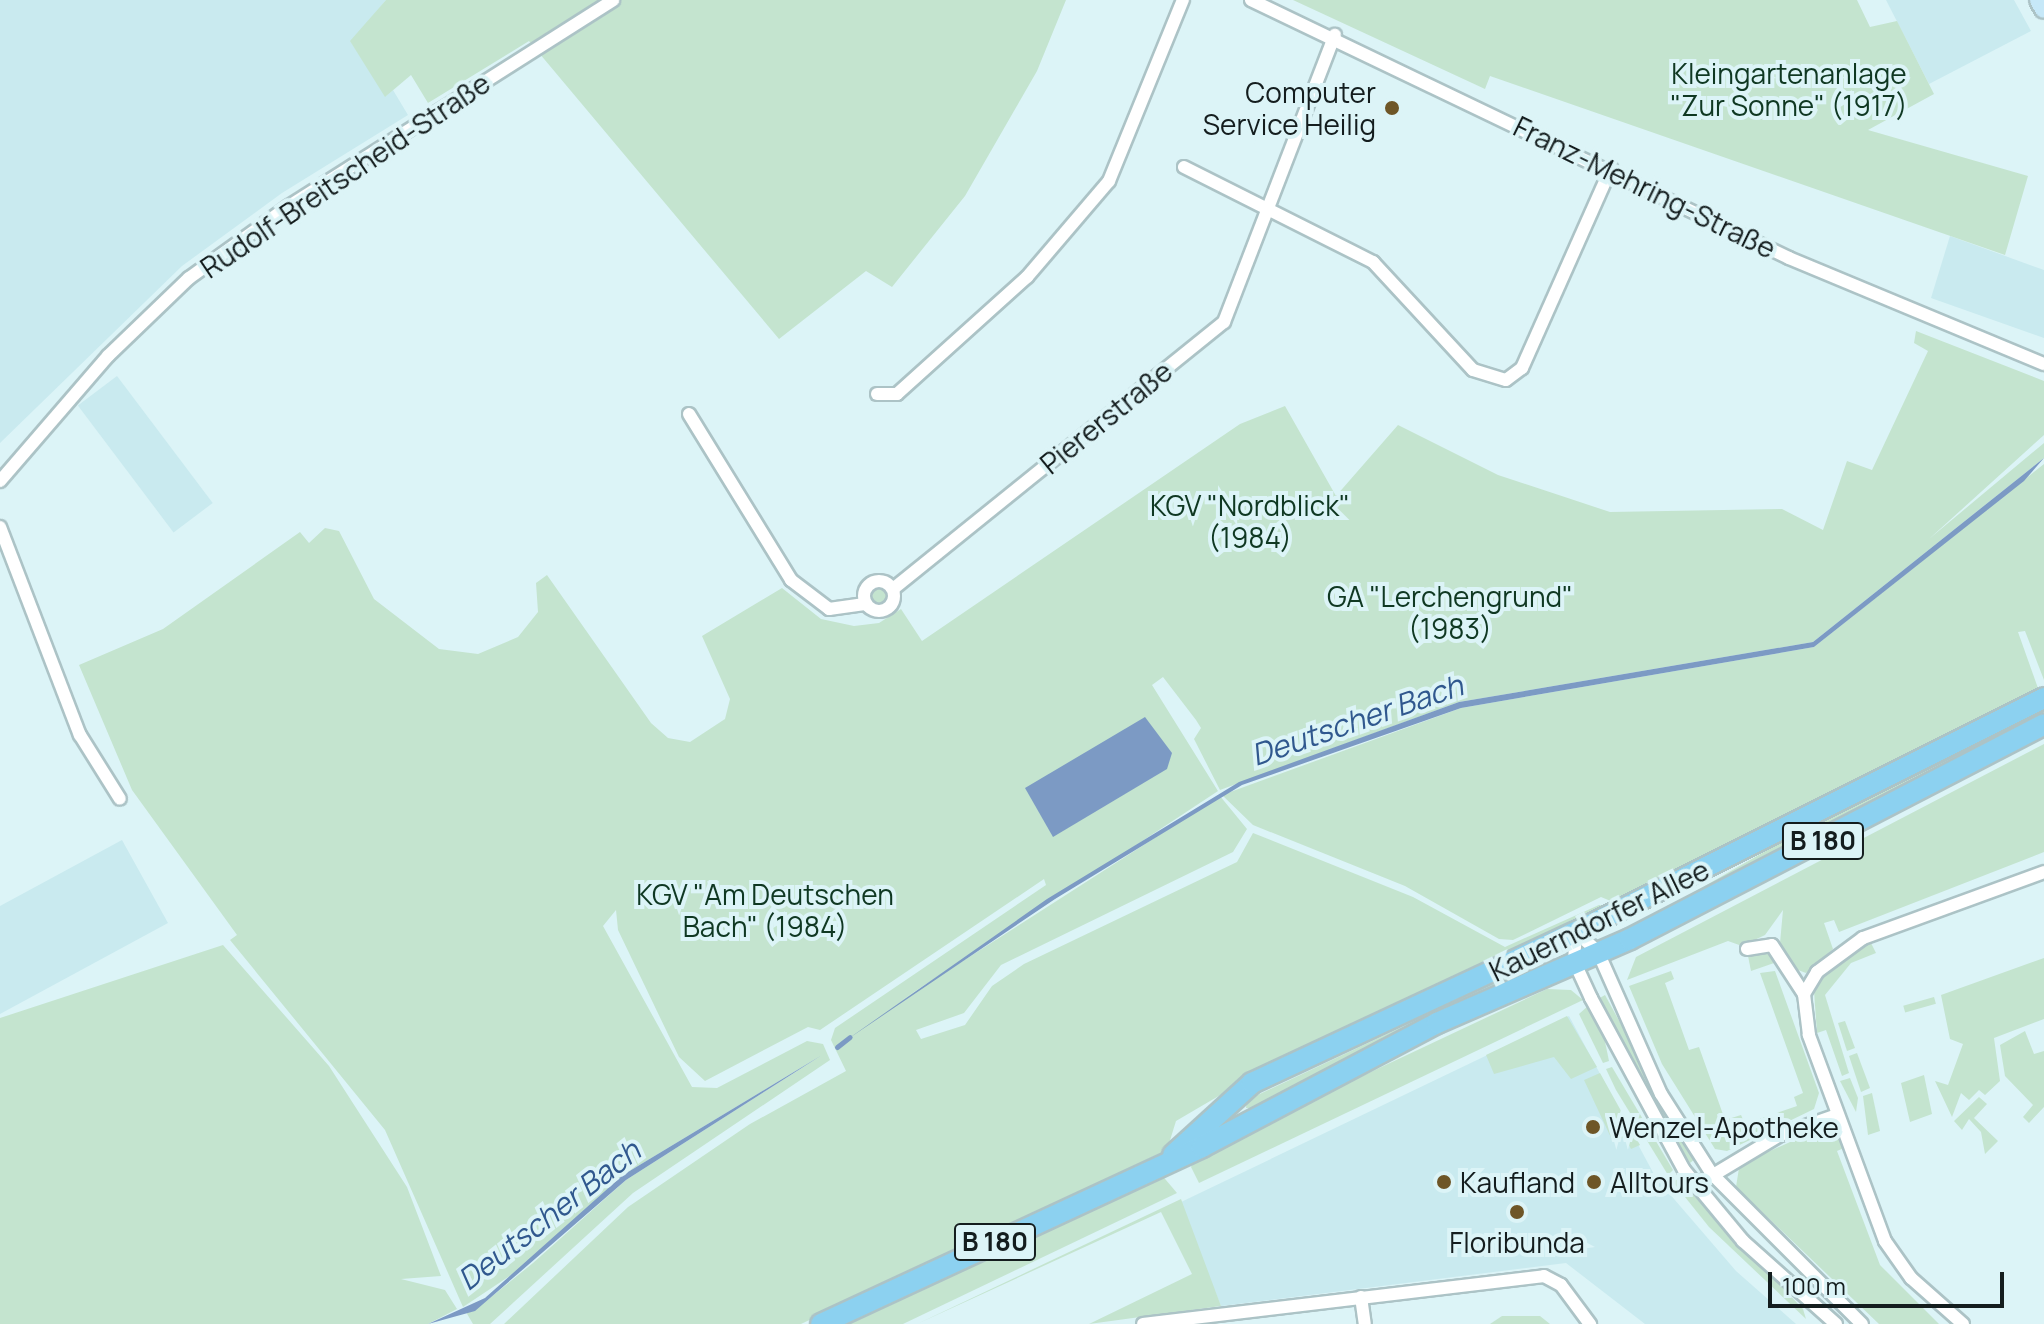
<!DOCTYPE html>
<meta charset="utf-8">
<style>
body{margin:0}
#map{position:relative;width:2044px;height:1324px;overflow:hidden;background:#dcf4f7;font-family:Manrope,sans-serif}
div>[style]{position:absolute}
[style*='--x']{left:calc(var(--x)*1px);top:calc(var(--y)*1px);width:calc(var(--w)*1px);rotate:calc(var(--a)*1deg)}
.built>*{inset:0;background:#c9eaef;transform-origin:0 0}
.green>*{inset:0;background:#c4e4cf;transform-origin:0 0}
.round{border-radius:50%}
.water>*{inset:0;background:#7c9ac4}
.stream>*{height:5px;margin:-2.5px;padding:0 2.5px;transform-origin:2.5px;border-radius:2.5px;background:#7c9ac4}
.roads{filter:drop-shadow(2px 0 #acc3c6) drop-shadow(-2px 0 #acc3c6) drop-shadow(0 2px #acc3c6) drop-shadow(0 -2px #acc3c6)}
.street>*{height:12px;margin:-6px;padding:0 6px;transform-origin:6px;border-radius:6px;background:#fff}
.street>.ring{margin:-6px;padding:0;box-sizing:content-box;background:none;border:12px solid #fff;border-radius:50%}
.secondary>*{height:18px;margin:-9px;padding:0 9px;transform-origin:9px;border-radius:9px;background:#c6e8f8}
.primary>*{height:20px;margin:-10px;padding:0 10px;transform-origin:10px;border-radius:10px;background:#8cd1f0}
.dots>*{width:22px;height:22px;translate:-50% -50%;box-sizing:border-box;border:4px solid #dcf4f7;border-radius:50%}
span{translate:-50% -50%;white-space:nowrap;text-align:center;line-height:1.15;-webkit-text-stroke:8px #dcf4f7;paint-order:stroke}
.shield-label span{padding:2px 6px;background:#dcf4f7;border:2px solid;border-radius:6px;-webkit-text-stroke-width:0}
.shield-label{font-size:26px;color:#141d1e;font-weight:700}
.park-label{font-size:28px;color:#0f3822}
.poi-label{font-size:28px;color:#141d1e}
.right{translate:-100% -50%;text-align:right}
.left{translate:0 -50%;text-align:left}
.street-label{font-size:28px;color:#141d1e}
.water-label{font-size:30px;color:#30588e;font-style:italic}
.scale{position:absolute;left:1768px;top:1272px;width:236px;height:36px;box-sizing:border-box;border:4px solid #141d1e;border-top:0;padding-left:10px;font-size:24px;line-height:28px;white-space:nowrap;color:#141d1e;-webkit-text-stroke:6px #dcf4f7;paint-order:stroke}
</style>
<div id="map">
<div class="built">
<i style="clip-path:polygon(0 0,386px 0,351px 42px,386px 96px,393px 90px,408px 115px,282px 193px,182px 266px,0 443px)"></i>
<i style="clip-path:polygon(1886px 0,2014px 0,2031px 31px,1929px 84px)"></i>
<i style="clip-path:polygon(1950px 236px,2044px 270px,2044px 338px,1931px 298px)"></i>
<i style="left:117px;top:376px;width:159px;height:49px;rotate:53deg"></i>
<i style="clip-path:polygon(122px 840px,168px 923px,0 1014px,0 906px)"></i>
<i style="clip-path:polygon(1569px 1016px,1656px 1178px,1736px 1271px,1796px 1324px,1645px 1324px,1566px 1263px,1221px 1306px,1179px 1203px)"></i>
</div>
<div class="green">
<i style="clip-path:polygon(386px 0,1066px 0,1037px 71px,965px 196px,892px 287px,866px 271px,779px 339px,529px 41px,428px 103px,411px 75px,385px 97px,350px 41px)"></i>
<i style="clip-path:polygon(1293px 0,1857px 0,1870px 27px,1897px 21px,1934px 94px,1868px 130px,2028px 176px,2005px 255px,1490px 76px,1485px 89px)"></i>
<i style="clip-path:polygon(1916px 331px,2044px 381px,2044px 435px,1929px 539px,2044px 443px,2044px 458px,1813px 642px,1459px 702px,1220px 790px,1194px 739px,1201px 728px,1196px 720px,1163px 677px,1152px 685px,1218px 791px,899px 1002px,1220px 796px,1247px 829px,1233px 852px,1001px 965px,964px 1013px,916px 1030px,921px 1039px,965px 1025px,992px 986px,1024px 964px,1237px 862px,1253px 833px,1413px 897px,1505px 947px,1599px 905px,1611px 907px,1234px 1087px,1176px 1121px,1167px 1150px,801px 1324px,504px 1324px,628px 1207px,750px 1124px,846px 1071px,831px 1040px,835px 1028px,1046px 885px,1044px 879px,820px 1030px,808px 1027px,705px 1081px,679px 1057px,618px 930px,616px 910px,603px 926px,692px 1087px,717px 1088px,807px 1041px,823px 1044px,830px 1060px,633px 1193px,490px 1324px,473px 1324px,466px 1312px,475px 1310px,533px 1263px,626px 1180px,822px 1055px,623px 1175px,523px 1267px,463px 1307px,385px 1130px,230px 940px,237px 935px,132px 790px,79px 665px,163px 629px,300px 532px,309px 543px,325px 528px,339px 531px,374px 599px,439px 649px,478px 654px,518px 637px,538px 612px,536px 583px,547px 575px,651px 723px,668px 738px,690px 742px,725px 719px,730px 699px,702px 636px,782px 588px,821px 619px,854px 626px,879px 623px,901px 609px,922px 641px,1240px 424px,1285px 406px,1336px 496px,1398px 425px,1498px 475px,1610px 512px,1782px 509px,1823px 530px,1847px 461px,1872px 470px,1928px 351px,1914px 343px)"></i>
<i style="clip-path:polygon(2044px 464px,2044px 680px,2025px 631px,2018px 632px,2039px 691px,1618px 904px,1601px 897px,1513px 940px,1499px 939px,1405px 886px,1253px 825px,1222px 795px,1461px 708px,1814px 647px)"></i>
<i class="round" style="left:870px;top:587px;width:18px;height:18px"></i>
<i style="clip-path:polygon(2044px 708px,2044px 715px,1630px 929px,1811px 825px)"></i>
<i style="clip-path:polygon(2044px 744px,2044px 852px,1839px 932px,1834px 920px,1824px 923px,1833px 949px,1806px 973px,1790px 967px,1780px 943px,1783px 910px,1765px 935px,1742px 946px,1728px 941px,1627px 980px,1636px 957px)"></i>
<i style="clip-path:polygon(1870px 941px,1876px 953px,1851px 963px,1825px 995px,1849px 1073px,1842px 1076px,1826px 1030px,1817px 1033px,1814px 991px,1827px 971px)"></i>
<i style="clip-path:polygon(223px 945px,329px 1066px,407px 1187px,441px 1276px,401px 1279px,445px 1290px,457px 1309px,428px 1324px,0 1324px,0 1018px)"></i>
<i style="clip-path:polygon(1769px 948px,1777px 962px,1751px 971px,1748px 956px)"></i>
<i style="clip-path:polygon(2044px 958px,2044px 1019px,1994px 1038px,2000px 1081px,1985px 1095px,1979px 1090px,1969px 1100px,1961px 1093px,1952px 1117px,1935px 1081px,1948px 1085px,1963px 1044px,1950px 1039px,1941px 995px)"></i>
<i style="clip-path:polygon(1544px 960px,1255px 1108px,1246px 1108px,1247px 1100px)"></i>
<i style="clip-path:polygon(1671px 971px,1674px 979px,1665px 983px,1689px 1050px,1699px 1047px,1725px 1120px,1741px 1115px,1745px 1124px,1797px 1106px,1794px 1097px,1803px 1093px,1760px 973px,1775px 971px,1819px 1093px,1814px 1109px,1727px 1151px,1715px 1149px,1662px 1064px,1629px 986px)"></i>
<i style="clip-path:polygon(1547px 989px,1571px 990px,1583px 1000px,1199px 1183px,1191px 1167px,1197px 1154px)"></i>
<i style="clip-path:polygon(1605px 995px,1695px 1159px,1690px 1163px,1643px 1089px,1598px 999px)"></i>
<i style="left:1934px;top:997px;width:7px;height:32px;rotate:74deg"></i>
<i style="clip-path:polygon(1588px 1006px,1603px 1032px,1609px 1061px,1603px 1063px,1579px 1014px)"></i>
<i style="clip-path:polygon(1567px 1016px,1597px 1067px,1571px 1079px,1554px 1057px,1494px 1074px,1486px 1055px)"></i>
<i style="clip-path:polygon(1845px 1021px,1855px 1048px,1847px 1051px,1838px 1023px)"></i>
<i style="clip-path:polygon(2025px 1031px,2034px 1054px,2044px 1051px,2044px 1107px,2029px 1123px,2023px 1117px,2033px 1105px,2005px 1076px,2000px 1045px)"></i>
<i style="clip-path:polygon(1857px 1053px,1870px 1088px,1861px 1092px,1849px 1056px)"></i>
<i style="clip-path:polygon(1612px 1067px,1673px 1170px,1668px 1175px,1616px 1090px,1606px 1069px)"></i>
<i style="clip-path:polygon(1600px 1073px,1640px 1145px,1631px 1149px,1625px 1137px,1613px 1142px,1584px 1080px)"></i>
<i style="clip-path:polygon(1924px 1075px,1932px 1114px,1910px 1122px,1901px 1083px)"></i>
<i style="clip-path:polygon(1850px 1078px,1858px 1098px,1856px 1112px,1840px 1081px)"></i>
<i style="clip-path:polygon(1872px 1093px,1880px 1131px,1868px 1135px,1863px 1096px)"></i>
<i style="clip-path:polygon(1979px 1097px,1987px 1104px,1974px 1118px,1998px 1141px,1985px 1154px,1981px 1132px,1969px 1119px,1962px 1130px,1954px 1121px)"></i>
<i style="clip-path:polygon(1821px 1128px,1839px 1133px,1844px 1148px,1837px 1151px,1880px 1265px,1939px 1324px,1879px 1324px,1736px 1187px,1739px 1168px,1750px 1160px)"></i>
<i style="clip-path:polygon(1160px 1173px,1177px 1193px,903px 1324px,841px 1324px)"></i>
<i style="clip-path:polygon(1678px 1179px,1803px 1309px,1806px 1319px,1709px 1227px,1673px 1182px)"></i>
<i style="clip-path:polygon(1181px 1199px,1221px 1306px,1089px 1324px,1192px 1274px,1161px 1212px,917px 1324px)"></i>
<i style="clip-path:polygon(1502px 1316px,1540px 1316px,1550px 1324px,1490px 1324px)"></i>
</div>
<div class="water">
<i style="clip-path:polygon(2044px 458px,2024px 481px,1814px 647px,1461px 708px,1242px 785px,1055px 899px,845px 1041px,1047px 899px,1239px 782px,1459px 702px,1813px 642px)"></i>
<i style="clip-path:polygon(1145px 717px,1172px 753px,1167px 769px,1053px 837px,1025px 788px)"></i>
<i style="clip-path:polygon(822px 1055px,626px 1180px,475px 1311px,428px 1324px,485px 1298px,623px 1175px)"></i>
</div>
<div class="stream">
<i style="--x:837;--y:1047;--w:16;--a:-38"></i>
</div>
<div class="roads">
<div class="street">
<i style="--x:1251;--y:0;--w:597;--a:25.62"></i>
<i style="--x:1789;--y:258;--w:276;--a:22.6"></i>
<i style="--x:1184;--y:167;--w:212;--a:26.7"></i>
<i style="--x:1373;--y:262;--w:147;--a:47.2"></i>
<i style="--x:1473;--y:370;--w:34;--a:17"></i>
<i style="--x:1506;--y:380;--w:20;--a:-37"></i>
<i style="--x:1522;--y:368;--w:219;--a:-66"></i>
<i style="--x:877;--y:394;--w:20;--a:0"></i>
<i style="--x:897;--y:394;--w:175;--a:-42"></i>
<i style="--x:1027;--y:277;--w:126;--a:-49.5"></i>
<i style="--x:1109;--y:181;--w:196;--a:-67.8"></i>
<i style="--x:689;--y:414;--w:195;--a:58.4"></i>
<i style="--x:791;--y:580;--w:48;--a:37.3"></i>
<i style="--x:829;--y:609;--w:36;--a:-8"></i>
<i style="--x:0;--y:481;--w:165;--a:-49.2"></i>
<i style="--x:108;--y:356;--w:112;--a:-43.9"></i>
<i style="--x:189;--y:278;--w:123;--a:-35.8"></i>
<i style="--x:289;--y:206;--w:384;--a:-32.4"></i>
<i style="--x:0;--y:527;--w:223;--a:69"></i>
<i style="--x:80;--y:735;--w:75;--a:58"></i>
<i class="ring" style="left:864px;top:581px;width:18px;height:18px"></i>
<i style="--x:893;--y:589;--w:425;--a:-38.9"></i>
<i style="--x:1224;--y:322;--w:308;--a:-68.9"></i>
<i style="--x:1747;--y:949;--w:25;--a:-9"></i>
<i style="--x:1772;--y:945;--w:59;--a:56.9"></i>
<i style="--x:1695;--y:1186;--w:99;--a:-31"></i>
<i style="--x:1780;--y:1135;--w:60;--a:-19.3"></i>
<i style="--x:1361;--y:1297;--w:27;--a:82"></i>
<i style="--x:1143;--y:1324;--w:404;--a:-6.8"></i>
<i style="--x:1544;--y:1276;--w:19;--a:28"></i>
<i style="--x:1561;--y:1285;--w:49;--a:53.4"></i>
<i style="--x:1836;--y:1324;--w:125;--a:-138.3"></i>
<i style="--x:1743;--y:1241;--w:92;--a:-129.7"></i>
<i style="--x:1684;--y:1170;--w:196;--a:-118.4"></i>
<i style="--x:1591;--y:998;--w:41;--a:-114.7"></i>
<i style="--x:1574;--y:961;--w:29;--a:-86"></i>
<i style="--x:1576;--y:932;--w:30;--a:42"></i>
<i style="--x:1598;--y:952;--w:155;--a:66.1"></i>
<i style="--x:1661;--y:1094;--w:95;--a:57.5"></i>
<i style="--x:1712;--y:1174;--w:212;--a:45"></i>
<i style="--x:1963;--y:1324;--w:69;--a:-138.5"></i>
<i style="--x:1911;--y:1278;--w:45;--a:-125.1"></i>
<i style="--x:1885;--y:1241;--w:220;--a:-110.3"></i>
<i style="--x:1809;--y:1035;--w:41;--a:-97"></i>
<i style="--x:1804;--y:994;--w:26;--a:-59"></i>
<i style="--x:1817;--y:972;--w:57;--a:-36.5"></i>
<i style="--x:1863;--y:938;--w:193;--a:-20"></i>
</div>
<div class="secondary">
<i style="--x:2039;--y:0;--w:10;--a:61"></i>
</div>
<div class="primary">
<i style="--x:1173;--y:1155;--w:107;--a:-42.3"></i>
<i style="--x:1252;--y:1083;--w:357;--a:-25"></i>
<i style="--x:1576;--y:932;--w:523;--a:-26.57"></i>
<i style="--x:821;--y:1324;--w:420;--a:-24.9"></i>
<i style="--x:1202;--y:1147;--w:266;--a:-27.8"></i>
<i style="--x:1437;--y:1023;--w:210;--a:-23.5"></i>
<i style="--x:1630;--y:939;--w:466;--a:-27.4"></i>
</div>
</div>
<div class="dots">
<i style="left:1392px;top:108px;background:#6e5627"></i>
<i style="left:1593px;top:1127px;background:#6e5627"></i>
<i style="left:1444px;top:1182px;background:#6e5627"></i>
<i style="left:1594px;top:1182px;background:#6e5627"></i>
<i style="left:1517px;top:1212px;background:#6e5627"></i>
</div>
<div class="shield-label">
<span style="left:1823px;top:841px">B 180</span>
<span style="left:995px;top:1242px">B 180</span>
</div>
<div class="park-label">
<span style="left:1789px;top:89px">Kleingartenanlage<br>"Zur Sonne" (1917)</span>
<span style="left:1250px;top:521px">KGV "Nordblick"<br>(1984)</span>
<span style="left:1450px;top:612px">GA "Lerchengrund"<br>(1983)</span>
<span style="left:765px;top:910px">KGV "Am Deutschen<br>Bach" (1984)</span>
</div>
<div class="poi-label">
<span class="right" style="left:1376px;top:108px">Computer<br>Service Heilig</span>
<span class="left" style="left:1609px;top:1127px">Wenzel-Apotheke</span>
<span class="left" style="left:1460px;top:1182px">Kaufland</span>
<span class="left" style="left:1610px;top:1182px">Alltours</span>
<span style="left:1517px;top:1242px">Floribunda</span>
</div>
<div class="street-label">
<span style="left:345px;top:175px;rotate:-34deg">Rudolf-Breitscheid-Straße</span>
<span style="left:1645px;top:187px;rotate:26deg">Franz-Mehring-Straße</span>
<span style="left:1106px;top:417px;rotate:-39deg">Piererstraße</span>
<span style="left:1599px;top:920px;rotate:-26deg">Kauerndorfer Allee</span>
</div>
<div class="water-label">
<span style="left:1357px;top:720px;rotate:-19deg">Deutscher Bach</span>
<span style="left:549px;top:1215px;rotate:-38deg">Deutscher Bach</span>
</div>
<div class="scale">100 m</div>
</div>
